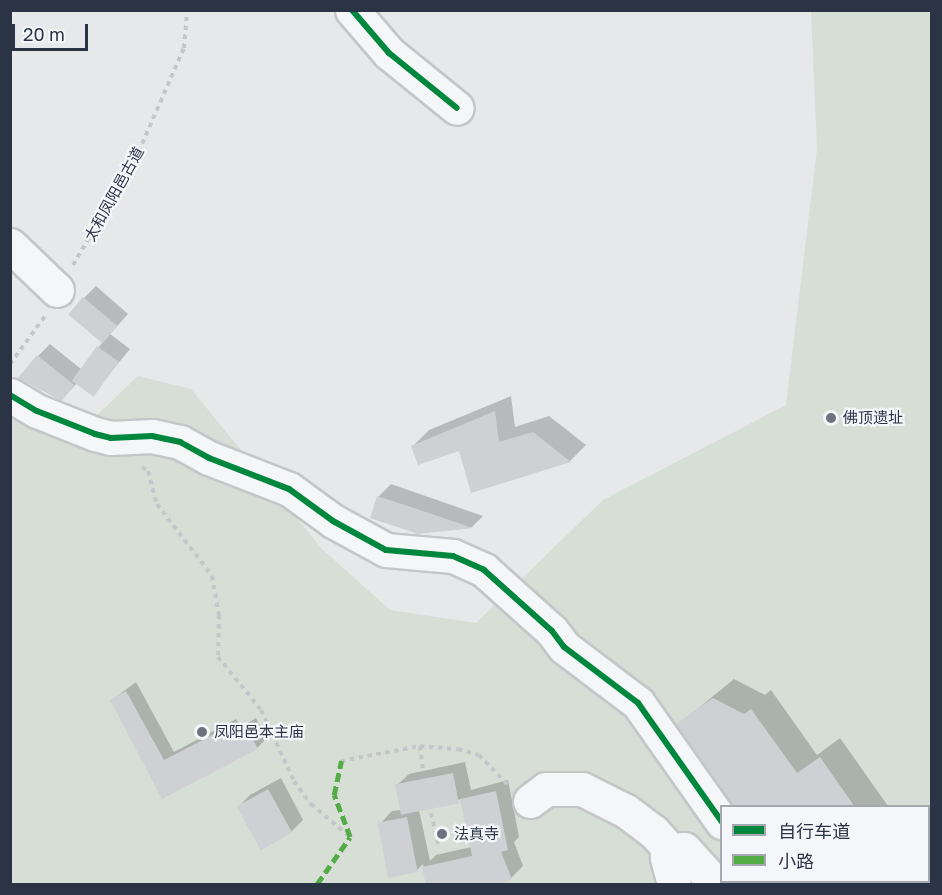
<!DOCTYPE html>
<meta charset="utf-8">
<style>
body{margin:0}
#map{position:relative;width:942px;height:895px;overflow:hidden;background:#e6e8ea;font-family:"Golos Text","Noto Sans SC",sans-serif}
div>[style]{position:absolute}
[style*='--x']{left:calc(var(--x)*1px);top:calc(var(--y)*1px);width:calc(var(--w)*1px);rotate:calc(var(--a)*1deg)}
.green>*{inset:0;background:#d6ded6}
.shadow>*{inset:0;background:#0003}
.building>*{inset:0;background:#ced0d3;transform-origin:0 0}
.path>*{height:4px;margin-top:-2px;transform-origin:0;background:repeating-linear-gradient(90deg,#c5c6ca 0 4.5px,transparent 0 9px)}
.roads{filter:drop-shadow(2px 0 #c4c6c8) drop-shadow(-2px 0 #c4c6c8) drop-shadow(0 2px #c4c6c8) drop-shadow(0 -2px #c4c6c8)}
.minor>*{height:33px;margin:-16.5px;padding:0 16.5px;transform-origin:16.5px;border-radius:16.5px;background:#f5f6f7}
.quiet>*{height:4.5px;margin-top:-2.25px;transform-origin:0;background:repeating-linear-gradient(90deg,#54ac47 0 9px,transparent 0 13.5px)}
.cycleway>*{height:6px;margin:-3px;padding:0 3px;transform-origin:3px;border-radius:3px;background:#00873e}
.dots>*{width:16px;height:16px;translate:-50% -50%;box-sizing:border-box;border:3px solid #f4f6f9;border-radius:50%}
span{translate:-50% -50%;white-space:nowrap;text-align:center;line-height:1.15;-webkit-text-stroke:4.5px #f4f6f9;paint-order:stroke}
.street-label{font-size:15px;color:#2b3445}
.poi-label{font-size:15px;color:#2b3445}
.left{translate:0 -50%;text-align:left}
.frame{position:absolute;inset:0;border:12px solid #2b3445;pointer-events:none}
.legend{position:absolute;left:720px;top:805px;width:210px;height:78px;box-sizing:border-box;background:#f4f6f9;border:2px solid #a4a8b1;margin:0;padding:8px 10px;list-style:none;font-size:18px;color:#2b3445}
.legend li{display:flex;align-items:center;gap:12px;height:30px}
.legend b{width:30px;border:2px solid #a4a8b1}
.scale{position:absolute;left:12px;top:24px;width:76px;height:27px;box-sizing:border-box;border:3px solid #2b3445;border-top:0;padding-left:8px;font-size:18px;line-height:21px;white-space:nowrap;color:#2b3445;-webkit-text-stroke:4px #f4f6f9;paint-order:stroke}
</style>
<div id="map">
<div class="green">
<i style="clip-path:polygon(evenodd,811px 10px,931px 11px,931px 884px,11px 884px,10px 411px,68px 443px,138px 376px,191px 389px,322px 549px,390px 610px,476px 623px,603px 500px,786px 405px,817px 149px,811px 10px,722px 806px,928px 806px,928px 882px,722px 882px,722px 806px)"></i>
</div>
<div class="shadow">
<i style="clip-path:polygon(96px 286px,128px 314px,110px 334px,130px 349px,92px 395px,77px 383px,62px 399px,38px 356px,50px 344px,81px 369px,102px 343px,84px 298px)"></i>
<i style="clip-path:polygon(511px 396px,515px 427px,549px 416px,586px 445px,570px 461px,472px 491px,460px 450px,413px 446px,429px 430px)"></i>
<i style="clip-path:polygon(391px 484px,483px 516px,472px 527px,418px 533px,372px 517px,379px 496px)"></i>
<i style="clip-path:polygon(734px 679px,765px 695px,771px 690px,817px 755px,840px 738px,888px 806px,736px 806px,678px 725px)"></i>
<i style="clip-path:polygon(136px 682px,174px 752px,236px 719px,241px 727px,256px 718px,267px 738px,257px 748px,162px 797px,112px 700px)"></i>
<i style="clip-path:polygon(evenodd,465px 762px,471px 790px,508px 780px,519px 837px,514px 842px,523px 866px,511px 878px,427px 884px,423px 864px,417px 870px,380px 824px,392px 811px,401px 810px,396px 786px,409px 774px,465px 762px,461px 799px,471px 847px,436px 855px,430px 861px,419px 810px,461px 799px)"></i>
<i style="clip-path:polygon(281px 778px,303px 820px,291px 832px,238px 807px,250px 795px)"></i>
<i style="clip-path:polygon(928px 865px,932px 884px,780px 882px,928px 882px)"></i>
</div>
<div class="building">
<i style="left:83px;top:297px;width:45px;height:23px;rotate:40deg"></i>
<i style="left:97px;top:346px;width:27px;height:43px;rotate:36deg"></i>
<i style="clip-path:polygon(37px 355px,74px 385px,62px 401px,18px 378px)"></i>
<i style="clip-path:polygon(495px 411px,499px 442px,533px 432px,571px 462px,471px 493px,459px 451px,418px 465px,411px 446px)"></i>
<i style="clip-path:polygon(377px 496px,411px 507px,473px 528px,418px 534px,370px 518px)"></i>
<i style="clip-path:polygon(126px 691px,164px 760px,226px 728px,231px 736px,246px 727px,258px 749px,162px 799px,110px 700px)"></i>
<i style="clip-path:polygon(713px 698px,744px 714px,751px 709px,797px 773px,820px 757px,855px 807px,734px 807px,676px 724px)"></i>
<i style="left:453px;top:773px;width:31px;height:59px;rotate:79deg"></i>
<i style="left:268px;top:789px;width:50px;height:36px;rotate:61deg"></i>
<i style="clip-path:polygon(496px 791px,508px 850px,501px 852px,512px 879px,499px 885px,426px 885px,422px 867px,472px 856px,460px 799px)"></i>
<i style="left:407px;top:817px;width:56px;height:30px;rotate:79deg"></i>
</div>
<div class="path">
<i style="--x:73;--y:265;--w:122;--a:-59.4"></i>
<i style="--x:135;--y:160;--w:122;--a:-66.4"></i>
<i style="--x:184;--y:48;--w:38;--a:-85"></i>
<i style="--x:10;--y:364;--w:59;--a:-53.9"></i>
<i style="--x:142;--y:467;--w:7;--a:34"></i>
<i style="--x:148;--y:471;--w:34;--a:75"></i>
<i style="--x:157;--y:504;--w:91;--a:52.6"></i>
<i style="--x:212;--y:576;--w:40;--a:80"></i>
<i style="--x:219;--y:615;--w:42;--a:91.4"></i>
<i style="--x:218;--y:657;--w:68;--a:50.9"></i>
<i style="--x:261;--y:710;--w:78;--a:65.1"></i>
<i style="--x:294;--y:781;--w:29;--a:54"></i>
<i style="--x:311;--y:804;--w:51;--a:40.2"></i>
<i style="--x:420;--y:746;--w:25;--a:83"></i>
<i style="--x:341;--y:761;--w:80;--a:-10.8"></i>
<i style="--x:420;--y:746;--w:38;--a:5"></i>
<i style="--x:458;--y:749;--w:22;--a:16"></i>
<i style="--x:479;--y:755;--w:42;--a:46"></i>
<i style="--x:431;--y:813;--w:32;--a:77"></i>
</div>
<div class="roads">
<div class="minor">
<i style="--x:352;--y:10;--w:57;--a:49.3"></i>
<i style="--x:389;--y:53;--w:87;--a:39"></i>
<i style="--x:10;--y:245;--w:65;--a:43.8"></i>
<i style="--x:10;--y:395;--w:31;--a:31"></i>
<i style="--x:37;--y:411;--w:62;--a:21.6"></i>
<i style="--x:95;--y:434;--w:16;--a:14"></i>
<i style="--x:111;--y:438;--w:41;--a:-2.8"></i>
<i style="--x:152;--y:436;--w:29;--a:12"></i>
<i style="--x:180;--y:442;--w:33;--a:29"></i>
<i style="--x:209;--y:458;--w:86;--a:21.2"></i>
<i style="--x:289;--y:489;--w:54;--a:36"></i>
<i style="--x:333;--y:521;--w:60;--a:28.7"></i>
<i style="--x:386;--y:550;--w:67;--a:5.1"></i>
<i style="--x:453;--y:556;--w:34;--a:24"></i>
<i style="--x:484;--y:570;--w:91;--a:41.9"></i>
<i style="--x:552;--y:631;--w:20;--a:53"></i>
<i style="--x:564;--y:647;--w:93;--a:37.1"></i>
<i style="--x:638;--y:703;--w:146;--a:54.8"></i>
<i style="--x:530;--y:801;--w:20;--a:-37"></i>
<i style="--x:546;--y:789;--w:36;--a:0"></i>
<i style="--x:582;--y:789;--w:49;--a:26.6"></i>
<i style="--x:626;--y:811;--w:34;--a:37"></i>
<i style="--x:653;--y:831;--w:28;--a:48"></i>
<i style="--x:761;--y:882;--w:3;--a:45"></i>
<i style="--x:674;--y:884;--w:28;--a:-105"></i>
<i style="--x:667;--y:857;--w:11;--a:-41"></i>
<i style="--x:675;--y:850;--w:9;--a:-6"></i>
<i style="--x:684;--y:849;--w:47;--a:47.6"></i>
</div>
</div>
<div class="quiet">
<i style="--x:317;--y:884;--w:57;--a:-54.9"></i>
<i style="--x:350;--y:837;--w:45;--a:-110.9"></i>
<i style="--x:334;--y:795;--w:35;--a:-78"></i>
</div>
<div class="cycleway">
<i style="--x:352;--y:10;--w:57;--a:49.3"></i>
<i style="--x:389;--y:53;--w:87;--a:39"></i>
<i style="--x:10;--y:395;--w:31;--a:31"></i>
<i style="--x:37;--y:411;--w:62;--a:21.6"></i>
<i style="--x:95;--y:434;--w:16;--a:14"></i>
<i style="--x:111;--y:438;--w:41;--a:-2.8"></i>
<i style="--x:152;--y:436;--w:29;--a:12"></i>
<i style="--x:180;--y:442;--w:33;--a:29"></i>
<i style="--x:209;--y:458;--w:86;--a:21.2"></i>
<i style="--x:289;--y:489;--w:54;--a:36"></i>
<i style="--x:333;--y:521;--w:60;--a:28.7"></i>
<i style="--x:386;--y:550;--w:67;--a:5.1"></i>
<i style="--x:453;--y:556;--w:34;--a:24"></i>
<i style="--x:484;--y:570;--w:91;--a:41.9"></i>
<i style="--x:552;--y:631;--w:20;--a:53"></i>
<i style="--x:564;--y:647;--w:93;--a:37.1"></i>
<i style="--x:638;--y:703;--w:146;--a:54.8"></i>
</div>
<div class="dots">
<i style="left:831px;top:418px;background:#6c737f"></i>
<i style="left:202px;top:732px;background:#6c737f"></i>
<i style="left:442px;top:834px;background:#6c737f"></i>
</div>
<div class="street-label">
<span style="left:114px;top:194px;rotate:-61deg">太和凤阳邑古道</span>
</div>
<div class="poi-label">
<span class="left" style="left:843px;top:418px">佛顶遗址</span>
<span class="left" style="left:214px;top:732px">凤阳邑本主庙</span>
<span class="left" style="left:454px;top:834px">法真寺</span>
</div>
<div class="frame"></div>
<ul class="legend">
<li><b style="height:8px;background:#00873e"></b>自行车道</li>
<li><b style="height:8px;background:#54ac47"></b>小路</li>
</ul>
<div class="scale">20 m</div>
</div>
